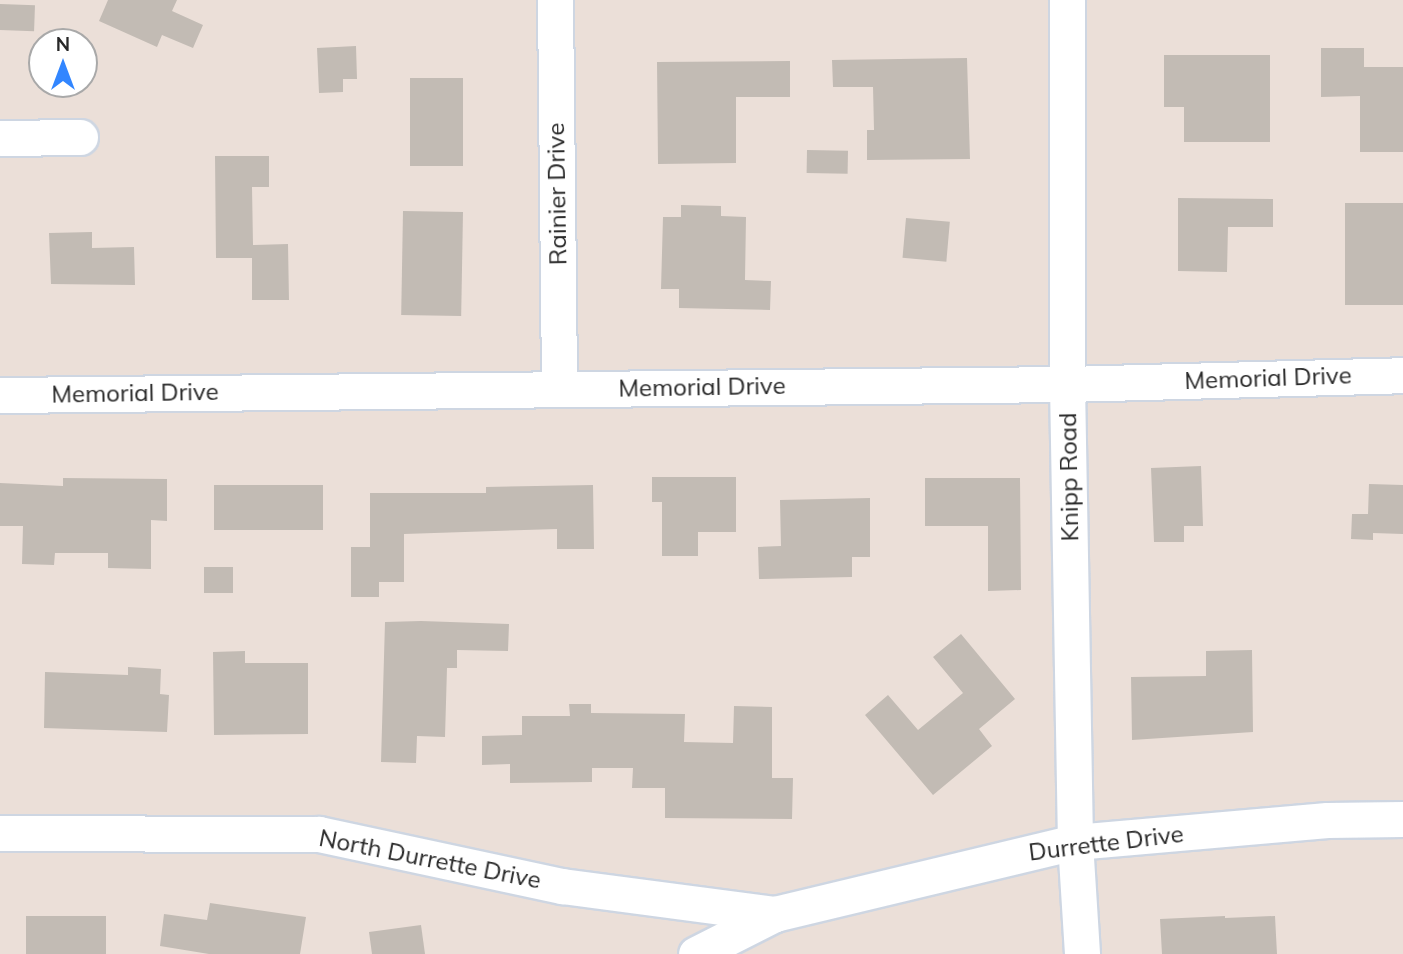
<!DOCTYPE html>
<style>
body{margin:0}
#map{position:relative;width:1403px;height:954px;overflow:hidden;background:#ebdfd8;font-family:Mulish,sans-serif}
div>[style]{position:absolute}
[style*='--x']{left:calc(var(--x)*1px);top:calc(var(--y)*1px);width:calc(var(--w)*1px);rotate:calc(var(--a)*1deg)}
.building>*{inset:0;background:#c2bbb4;transform-origin:0 0}
.roads{filter:drop-shadow(2px 0 #ced6e2) drop-shadow(-2px 0 #ced6e2) drop-shadow(0 2px #ced6e2) drop-shadow(0 -2px #ced6e2)}
.minor>*{height:35px;margin:-17.5px;padding:0 17.5px;transform-origin:17.5px;border-radius:17.5px;background:#fff}
span{translate:-50% -50%;white-space:nowrap;text-align:center;line-height:1.15;-webkit-text-stroke:5px #fff;paint-order:stroke}
.street-label{font-size:24px;color:#282828}
.north{position:absolute;left:28px;top:28px;width:70px;height:70px;box-sizing:border-box;background:#fff;border:2px solid #a9a9a9;border-radius:50%;rotate:0deg;font-size:19px;font-weight:700;line-height:28px;text-align:center;color:#282828}
.north::after{content:'';display:block;margin:auto;width:24px;height:32px;background:#3286ff;clip-path:polygon(50% 0,100% 100%,50% 72%,0 100%)}
</style>
<div id="map">
<div class="building">
<i style="clip-path:polygon(108px 0,177px 0,172px 11px,203px 25px,193px 48px,162px 35px,157px 47px,99px 21px)"></i>
<i style="left:0;top:4px;width:35px;height:26px;rotate:2deg"></i>
<i style="clip-path:polygon(356px 46px,357px 79px,343px 79px,343px 92px,319px 93px,317px 48px)"></i>
<i style="clip-path:polygon(1321px 48px,1364px 48px,1364px 67px,1403px 67px,1403px 152px,1360px 152px,1360px 96px,1321px 97px)"></i>
<i style="clip-path:polygon(1164px 55px,1270px 55px,1270px 142px,1184px 142px,1184px 107px,1164px 107px)"></i>
<i style="clip-path:polygon(967px 58px,970px 159px,867px 160px,867px 130px,874px 130px,873px 87px,833px 87px,832px 60px)"></i>
<i style="clip-path:polygon(790px 61px,790px 97px,736px 97px,736px 163px,658px 164px,657px 62px)"></i>
<i style="left:410px;top:78px;width:53px;height:88px"></i>
<i style="left:807px;top:150px;width:41px;height:23px;rotate:1deg"></i>
<i style="clip-path:polygon(215px 156px,269px 156px,269px 187px,252px 187px,253px 245px,288px 244px,289px 300px,252px 300px,252px 258px,216px 258px)"></i>
<i style="clip-path:polygon(1178px 198px,1273px 199px,1273px 227px,1228px 227px,1227px 272px,1178px 271px)"></i>
<i style="left:1345px;top:203px;width:58px;height:102px"></i>
<i style="clip-path:polygon(681px 205px,721px 206px,721px 216px,746px 217px,745px 280px,771px 281px,770px 310px,679px 308px,679px 289px,661px 289px,663px 217px,681px 217px)"></i>
<i style="left:403px;top:211px;width:60px;height:104px;rotate:1deg"></i>
<i style="left:906px;top:218px;width:44px;height:40px;rotate:5deg"></i>
<i style="clip-path:polygon(92px 232px,92px 248px,134px 247px,135px 285px,51px 284px,49px 233px)"></i>
<i style="clip-path:polygon(1201px 466px,1203px 526px,1184px 526px,1184px 542px,1154px 542px,1151px 468px)"></i>
<i style="clip-path:polygon(652px 477px,736px 477px,736px 532px,698px 532px,698px 556px,662px 556px,662px 502px,652px 502px)"></i>
<i style="clip-path:polygon(63px 478px,167px 479px,167px 521px,151px 520px,151px 569px,108px 568px,108px 553px,55px 553px,54px 565px,22px 564px,23px 526px,0 526px,0 483px,63px 486px)"></i>
<i style="clip-path:polygon(925px 478px,1020px 478px,1021px 590px,988px 591px,988px 526px,925px 526px)"></i>
<i style="clip-path:polygon(1369px 484px,1403px 485px,1403px 534px,1373px 533px,1373px 540px,1351px 539px,1352px 514px,1368px 514px)"></i>
<i style="left:323px;top:485px;width:45px;height:109px;rotate:90deg"></i>
<i style="clip-path:polygon(593px 485px,594px 549px,557px 549px,557px 529px,404px 534px,404px 582px,379px 582px,379px 597px,351px 597px,351px 547px,370px 547px,370px 493px,486px 493px,486px 487px)"></i>
<i style="clip-path:polygon(870px 498px,870px 557px,852px 557px,852px 577px,759px 579px,758px 547px,781px 546px,780px 500px)"></i>
<i style="left:204px;top:567px;width:29px;height:26px"></i>
<i style="clip-path:polygon(421px 621px,509px 624px,508px 651px,457px 650px,457px 668px,447px 668px,445px 737px,417px 736px,416px 763px,381px 762px,385px 622px)"></i>
<i style="clip-path:polygon(961px 634px,1015px 699px,979px 729px,992px 746px,933px 795px,865px 715px,888px 695px,918px 730px,963px 693px,933px 657px)"></i>
<i style="clip-path:polygon(1252px 650px,1253px 732px,1132px 740px,1131px 677px,1206px 676px,1206px 651px)"></i>
<i style="clip-path:polygon(245px 651px,245px 663px,308px 663px,308px 734px,214px 735px,213px 652px)"></i>
<i style="clip-path:polygon(128px 667px,161px 669px,160px 694px,169px 695px,167px 732px,44px 728px,45px 672px,128px 675px)"></i>
<i style="clip-path:polygon(569px 704px,591px 704px,591px 713px,685px 714px,684px 742px,733px 743px,734px 706px,772px 707px,772px 778px,793px 778px,792px 819px,665px 818px,665px 788px,632px 788px,633px 768px,592px 768px,592px 782px,510px 783px,510px 764px,482px 765px,482px 736px,522px 735px,522px 716px,570px 716px)"></i>
<i style="clip-path:polygon(210px 903px,306px 917px,300px 954px,209px 954px,160px 946px,164px 914px,207px 920px)"></i>
<i style="left:106px;top:916px;width:38px;height:80px;rotate:90deg"></i>
<i style="clip-path:polygon(1225px 916px,1225px 918px,1275px 916px,1277px 954px,1162px 954px,1160px 919px)"></i>
<i style="clip-path:polygon(421px 925px,425px 954px,372px 954px,369px 932px)"></i>
</div>
<div class="roads">
<div class="minor">
<i style="--x:555;--y:0;--w:388;--a:89.4"></i>
<i style="--x:1067;--y:0;--w:384;--a:90"></i>
<i style="--x:1067;--y:384;--w:458;--a:89"></i>
<i style="--x:1075;--y:842;--w:112;--a:86.4"></i>
<i style="--x:0;--y:138;--w:80;--a:-0.7"></i>
<i style="--x:0;--y:395;--w:1067;--a:-0.59"></i>
<i style="--x:1067;--y:384;--w:336;--a:-1.5"></i>
<i style="--x:0;--y:833;--w:319;--a:0.2"></i>
<i style="--x:319;--y:834;--w:249;--a:12.1"></i>
<i style="--x:562;--y:886;--w:215;--a:7.5"></i>
<i style="--x:696;--y:954;--w:89;--a:-26.9"></i>
<i style="--x:775;--y:914;--w:309;--a:-13.5"></i>
<i style="--x:1075;--y:842;--w:253;--a:-5"></i>
<i style="--x:1327;--y:820;--w:76;--a:-0.8"></i>
</div>
</div>
<div class="street-label">
<span style="left:557px;top:194px;rotate:-91deg">Rainier Drive</span>
<span style="left:1268px;top:378px;rotate:-2deg">Memorial Drive</span>
<span style="left:702px;top:387px;rotate:-1deg">Memorial Drive</span>
<span style="left:135px;top:393px;rotate:-1deg">Memorial Drive</span>
<span style="left:1069px;top:477px;rotate:-91deg">Knipp Road</span>
<span style="left:1106px;top:843px;rotate:-7deg">Durrette Drive</span>
<span style="left:430px;top:859px;rotate:11deg">North Durrette Drive</span>
</div>
<div class="north">N</div>
</div>
